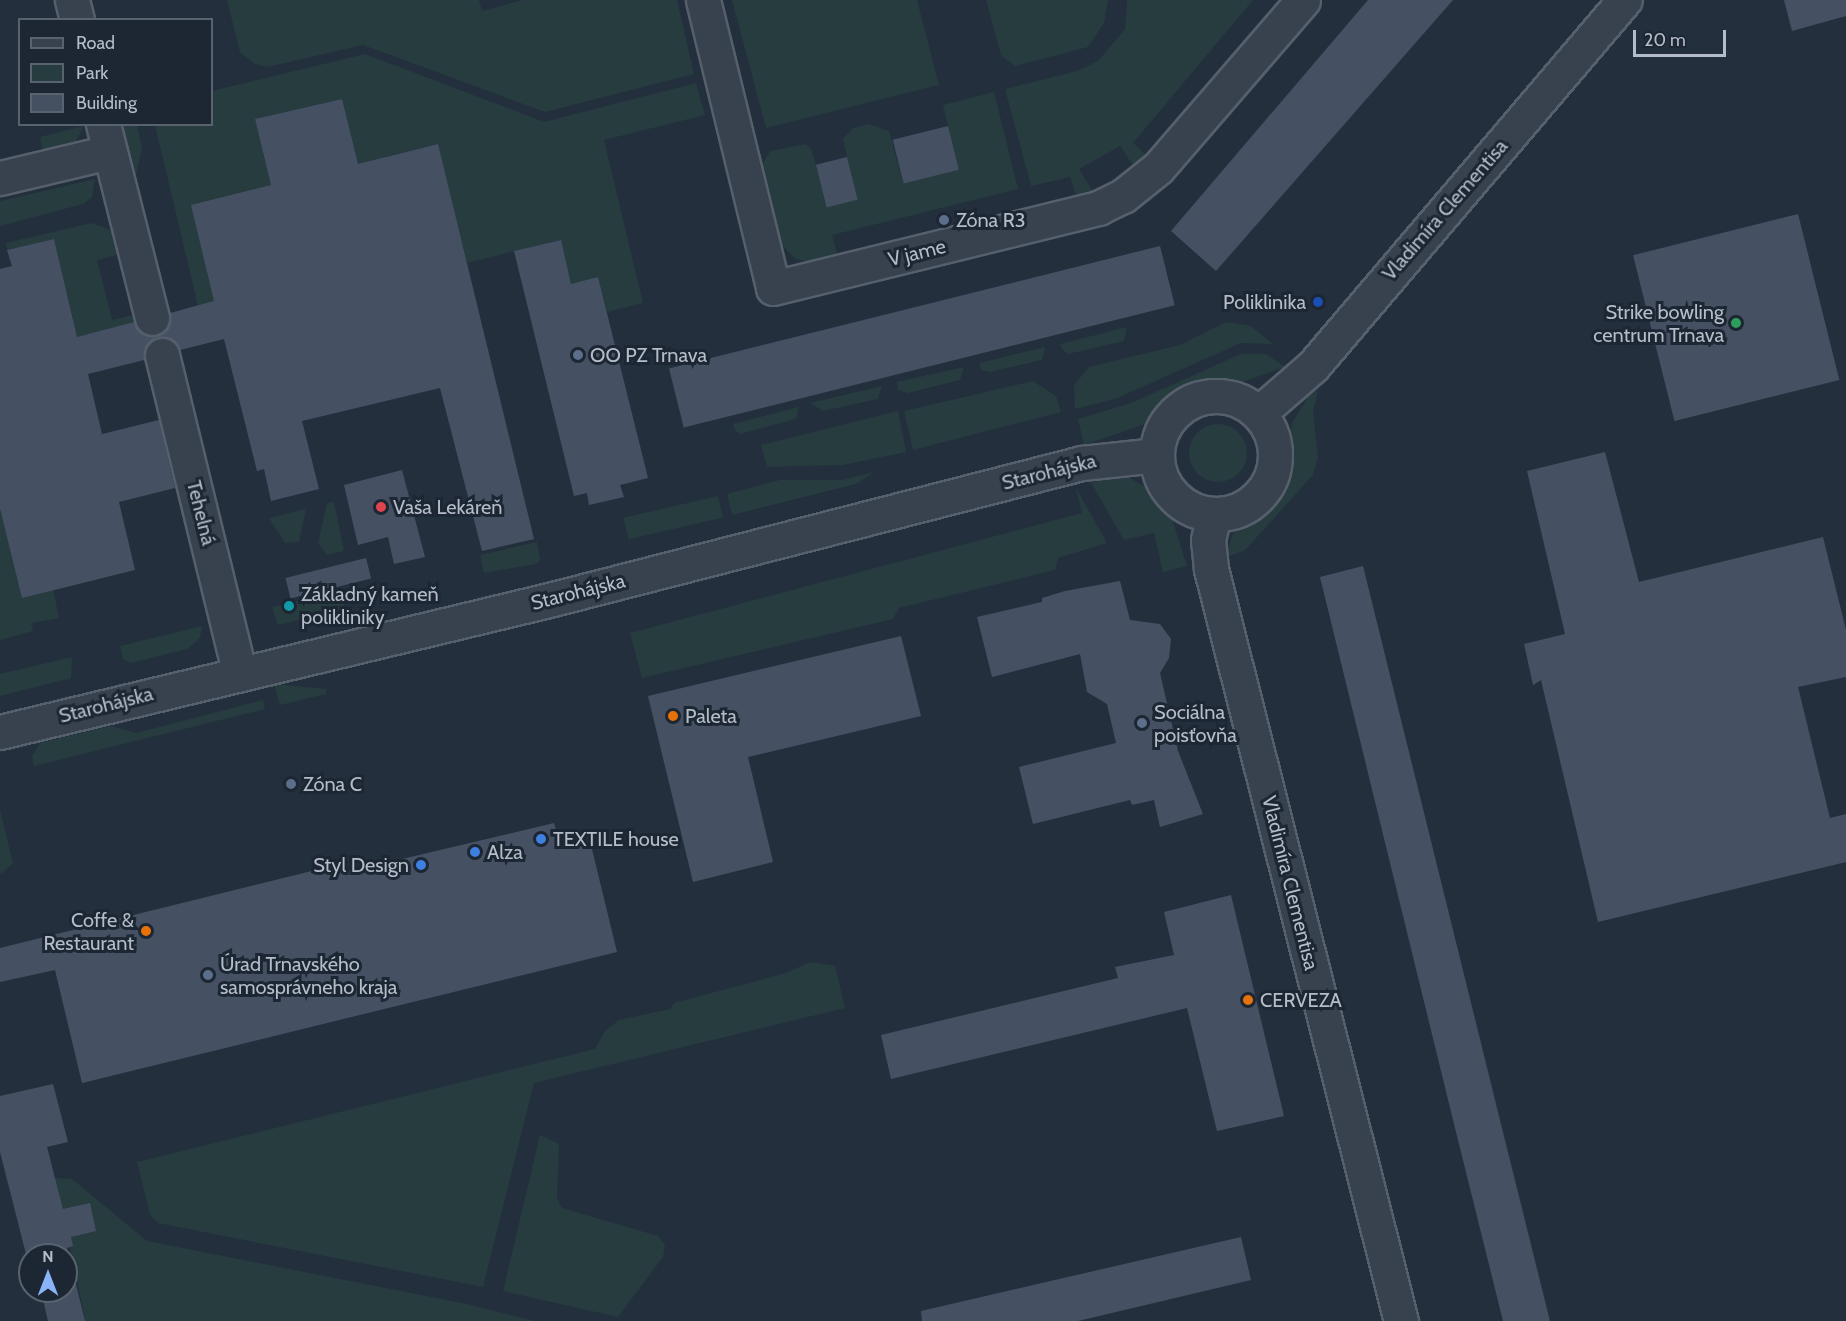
<!DOCTYPE html>
<meta charset="utf-8">
<style>
body{margin:0}
#map{position:relative;width:1846px;height:1321px;overflow:hidden;background:#242f3e;font-family:Cabin,sans-serif}
div>[style]{position:absolute}
[style*='--x']{left:calc(var(--x)*1px);top:calc(var(--y)*1px);width:calc(var(--w)*1px);rotate:calc(var(--a)*1deg)}
.green>*{inset:0;background:#263c3f;transform-origin:0 0}
.round{border-radius:50%}
.building>*{inset:0;background:#455162;transform-origin:0 0}
.roads{filter:drop-shadow(2px 0 #565f6c) drop-shadow(-2px 0 #565f6c) drop-shadow(0 2px #565f6c) drop-shadow(0 -2px #565f6c)}
.minor>*{height:33px;margin:-16.5px;padding:0 16.5px;transform-origin:16.5px;border-radius:16.5px;background:#38414e}
.minor>.ring{margin:-16.5px;padding:0;box-sizing:content-box;background:none;border:33px solid #38414e;border-radius:50%}
.dots>*{width:16px;height:16px;translate:-50% -50%;box-sizing:border-box;border:3px solid #1d2633;border-radius:50%}
span{translate:-50% -50%;white-space:nowrap;text-align:center;line-height:1.15;-webkit-text-stroke:6px #1d2633;paint-order:stroke}
.street-label{font-size:20px;color:#b4bcc9}
.poi-label{font-size:20px;color:#b4bcc9}
.left{translate:0 -50%;text-align:left}
.right{translate:-100% -50%;text-align:right}
.legend{position:absolute;left:18px;top:18px;width:195px;height:108px;box-sizing:border-box;background:#1d2633;border:2px solid #59626f;margin:0;padding:8px 10px;list-style:none;font-size:18px;color:#b4bcc9}
.legend li{display:flex;align-items:center;gap:12px;height:30px}
.legend b{width:30px;border:2px solid #59626f}
.north{position:absolute;left:18px;top:1243px;width:60px;height:60px;box-sizing:border-box;background:#1d2633;border:2px solid #59626f;border-radius:50%;rotate:0deg;font-size:16px;font-weight:700;line-height:24px;text-align:center;color:#b4bcc9}
.north::after{content:'';display:block;margin:auto;width:21px;height:27px;background:#8ab4f8;clip-path:polygon(50% 0,100% 100%,50% 72%,0 100%)}
.scale{position:absolute;left:1633px;top:30px;width:93px;height:27px;box-sizing:border-box;border:3px solid #b4bcc9;border-top:0;padding-left:8px;font-size:18px;line-height:21px;white-space:nowrap;color:#b4bcc9;-webkit-text-stroke:4px #1d2633;paint-order:stroke}
</style>
<div id="map">
<div class="green">
<i style="clip-path:polygon(227px 0,479px 0,482px 11px,523px 0,677px 0,694px 74px,545px 112px,363px 45px,267px 67px,255px 64px,240px 52px)"></i>
<i style="clip-path:polygon(732px 0,917px 0,939px 85px,766px 128px)"></i>
<i style="clip-path:polygon(986px 0,1108px 0,1104px 23px,1088px 47px,1015px 66px,1001px 55px)"></i>
<i style="clip-path:polygon(1127px 0,1253px 0,1133px 143px,1149px 157px,1136px 170px,1120px 146px,1079px 169px,1095px 195px,1078px 200px,1070px 177px,1031px 186px,1005px 89px,1077px 71px,1098px 61px,1125px 29px)"></i>
<i style="clip-path:polygon(365px 54px,544px 122px,696px 83px,705px 115px,604px 140px,643px 303px,607px 312px,598px 278px,571px 284px,560px 240px,467px 263px,437px 144px,384px 157px,400px 222px,374px 229px,341px 99px,255px 119px,287px 250px,215px 302px,198px 306px,155px 125px,212px 124px,212px 91px)"></i>
<i style="clip-path:polygon(994px 92px,1018px 189px,832px 235px,838px 257px,812px 263px,796px 259px,775px 239px,759px 171px,770px 151px,806px 144px,812px 151px,827px 207px,857px 200px,843px 139px,853px 128px,869px 124px,889px 131px,903px 183px,958px 169px,943px 105px)"></i>
<i style="clip-path:polygon(115px 125px,137px 125px,142px 148px,132px 194px)"></i>
<i style="clip-path:polygon(84px 126px,73px 147px,44px 157px,40px 137px)"></i>
<i style="clip-path:polygon(95px 179px,92px 197px,83px 204px,0 226px,0 201px)"></i>
<i style="clip-path:polygon(92px 223px,111px 230px,117px 255px,97px 260px,112px 320px,133px 315px,135px 322px,77px 337px,54px 239px,7px 250px,6px 243px)"></i>
<i style="clip-path:polygon(1226px 322px,1251px 326px,1273px 344px,1241px 343px,1115px 399px,1075px 409px,1074px 385px,1089px 367px,1180px 345px)"></i>
<i style="clip-path:polygon(1127px 327px,1124px 341px,1068px 354px,1062px 349px,1060px 344px)"></i>
<i style="clip-path:polygon(1045px 347px,1042px 360px,990px 372px,981px 370px,979px 363px)"></i>
<i style="clip-path:polygon(1241px 354px,1266px 354px,1285px 367px,1240px 383px,1197px 384px,1177px 394px,1145px 424px,1084px 445px,1078px 419px,1131px 403px)"></i>
<i style="clip-path:polygon(964px 367px,960px 380px,908px 393px,898px 390px,897px 382px)"></i>
<i style="clip-path:polygon(1033px 381px,1056px 396px,1061px 412px,913px 450px,904px 411px)"></i>
<i style="clip-path:polygon(882px 386px,878px 399px,823px 411px,810px 403px)"></i>
<i style="clip-path:polygon(1312px 390px,1318px 392px,1313px 411px,1318px 457px,1313px 475px,1245px 550px,1224px 558px,1233px 534px,1273px 495px,1284px 477px,1292px 423px)"></i>
<i style="clip-path:polygon(799px 407px,796px 419px,740px 434px,735px 430px,733px 424px)"></i>
<i style="clip-path:polygon(898px 411px,906px 452px,843px 465px,767px 467px,761px 445px)"></i>
<i class="round" style="left:1189px;top:424px;width:58px;height:58px"></i>
<i style="clip-path:polygon(874px 472px,856px 484px,732px 515px,727px 494px,780px 480px,841px 480px)"></i>
<i style="clip-path:polygon(1110px 477px,1129px 478px,1165px 497px,1187px 566px,1163px 572px,1154px 533px,1124px 540px,1091px 483px)"></i>
<i style="clip-path:polygon(1076px 488px,1107px 543px,1058px 558px,1055px 570px,899px 608px,893px 619px,642px 678px,630px 633px,1082px 513px)"></i>
<i style="left:718px;top:496px;width:22px;height:97px;rotate:77deg"></i>
<i style="clip-path:polygon(334px 502px,344px 551px,327px 555px,318px 543px,327px 503px)"></i>
<i style="clip-path:polygon(0 509px,22px 597px,53px 589px,59px 618px,31px 623px,33px 631px,0 640px)"></i>
<i style="clip-path:polygon(306px 509px,299px 542px,285px 543px,269px 518px)"></i>
<i style="clip-path:polygon(537px 542px,540px 560px,536px 564px,484px 573px,480px 555px)"></i>
<i style="clip-path:polygon(346px 590px,344px 609px,278px 625px,272px 607px)"></i>
<i style="clip-path:polygon(202px 626px,200px 638px,187px 649px,131px 663px,123px 659px,120px 646px)"></i>
<i style="clip-path:polygon(72px 657px,71px 678px,0 696px,0 674px)"></i>
<i style="clip-path:polygon(274px 684px,326px 689px,326px 694px,280px 705px)"></i>
<i style="clip-path:polygon(263px 700px,265px 709px,34px 766px,32px 756px,40px 743px,110px 726px,136px 733px)"></i>
<i style="clip-path:polygon(0 810px,13px 863px,1px 874px,0 872px)"></i>
<i style="clip-path:polygon(810px 962px,835px 966px,845px 1008px,534px 1083px,483px 1287px,158px 1223px,150px 1215px,137px 1162px,595px 1049px,605px 1031px,619px 1020px,670px 1009px,674px 1003px,786px 973px)"></i>
<i style="clip-path:polygon(540px 1135px,559px 1144px,557px 1199px,562px 1208px,658px 1236px,665px 1245px,663px 1257px,618px 1317px,503px 1291px)"></i>
<i style="clip-path:polygon(55px 1178px,72px 1179px,147px 1241px,467px 1304px,534px 1321px,72px 1321px,85px 1318px)"></i>
</div>
<div class="building">
<i style="clip-path:polygon(1368px 0,1453px 0,1216px 271px,1171px 231px)"></i>
<i style="clip-path:polygon(1784px 0,1846px 0,1846px 16px,1792px 31px)"></i>
<i style="clip-path:polygon(342px 99px,358px 164px,438px 144px,534px 539px,482px 551px,440px 388px,302px 421px,319px 489px,271px 501px,264px 469px,257px 471px,224px 339px,180px 350px,175px 342px,158px 337px,149px 342px,144px 360px,88px 374px,102px 434px,159px 420px,175px 488px,119px 502px,135px 570px,22px 598px,0 509px,0 269px,12px 266px,7px 250px,54px 239px,77px 337px,134px 322px,146px 336px,157px 336px,170px 324px,170px 313px,214px 301px,191px 205px,271px 185px,255px 119px)"></i>
<i style="left:948px;top:126px;width:45px;height:57px;rotate:76deg"></i>
<i style="left:847px;top:157px;width:44px;height:32px;rotate:76deg"></i>
<i style="left:1798px;top:214px;width:171px;height:170px;rotate:76deg"></i>
<i style="clip-path:polygon(561px 240px,571px 284px,598px 277px,648px 478px,620px 485px,624px 497px,589px 505px,587px 493px,574px 496px,514px 251px)"></i>
<i style="left:1160px;top:246px;width:61px;height:506px;rotate:76deg"></i>
<i style="clip-path:polygon(1605px 452px,1639px 582px,1823px 537px,1846px 630px,1846px 677px,1798px 687px,1830px 818px,1846px 814px,1846px 862px,1598px 922px,1541px 680px,1533px 685px,1524px 644px,1565px 634px,1527px 471px)"></i>
<i style="clip-path:polygon(402px 470px,425px 557px,394px 564px,388px 537px,358px 545px,344px 485px)"></i>
<i style="left:366px;top:558px;width:21px;height:83px;rotate:76deg"></i>
<i style="clip-path:polygon(1363px 566px,1497px 1108px,1550px 1321px,1503px 1321px,1454px 1124px,1320px 577px)"></i>
<i style="clip-path:polygon(1120px 581px,1130px 620px,1160px 624px,1171px 639px,1169px 658px,1160px 673px,1178px 751px,1203px 814px,1160px 827px,1154px 800px,1132px 805px,1130px 800px,1033px 824px,1019px 767px,1116px 743px,1107px 704px,1087px 692px,1080px 654px,992px 677px,977px 617px,1042px 602px,1042px 598px,1065px 591px)"></i>
<i style="clip-path:polygon(901px 636px,921px 716px,748px 757px,773px 862px,693px 882px,648px 696px)"></i>
<i style="clip-path:polygon(554px 823px,561px 849px,590px 841px,617px 952px,82px 1083px,55px 970px,0 982px,0 948px,328px 867px,387px 871px,385px 863px)"></i>
<i style="clip-path:polygon(1231px 895px,1284px 1116px,1217px 1131px,1187px 1008px,891px 1079px,881px 1035px,1118px 978px,1115px 967px,1174px 955px,1164px 912px)"></i>
<i style="clip-path:polygon(53px 1084px,68px 1142px,47px 1147px,63px 1209px,90px 1203px,96px 1231px,71px 1237px,73px 1246px,67px 1248px,85px 1321px,48px 1321px,41px 1291px,66px 1291px,66px 1255px,27px 1258px,0 1152px,0 1096px)"></i>
<i style="clip-path:polygon(1241px 1237px,1251px 1280px,1078px 1321px,922px 1321px,921px 1311px)"></i>
</div>
<div class="roads">
<div class="minor">
<i style="--x:72;--y:0;--w:21;--a:76"></i>
<i style="--x:703;--y:0;--w:296;--a:76.3"></i>
<i style="--x:773;--y:288;--w:335;--a:-13.8"></i>
<i style="--x:1098;--y:208;--w:28;--a:-26"></i>
<i style="--x:1123;--y:196;--w:45;--a:-38.7"></i>
<i style="--x:1158;--y:168;--w:222;--a:-49.2"></i>
<i style="--x:103;--y:124;--w:200;--a:75.8"></i>
<i style="--x:0;--y:178;--w:112;--a:-13.4"></i>
<i style="--x:162;--y:355;--w:325;--a:76.3"></i>
<i class="ring" style="left:1157px;top:396px;width:85px;height:85px"></i>
<i style="--x:1259;--y:413;--w:72;--a:-41"></i>
<i style="--x:1313;--y:366;--w:481;--a:-49.6"></i>
<i style="--x:1214;--y:514;--w:27;--a:103"></i>
<i style="--x:1208;--y:540;--w:29;--a:84"></i>
<i style="--x:1211;--y:569;--w:776;--a:75.82"></i>
<i style="--x:0;--y:732;--w:565;--a:-13.52"></i>
<i style="--x:549;--y:600;--w:550;--a:-14.42"></i>
<i style="--x:1082;--y:463;--w:75;--a:-6.1"></i>
</div>
</div>
<div class="dots">
<i style="left:944px;top:220px;background:#5c6f8a"></i>
<i style="left:1318px;top:302px;background:#1a4fb4"></i>
<i style="left:1736px;top:323px;background:#2e9e5b"></i>
<i style="left:578px;top:355px;background:#5c6f8a"></i>
<i style="left:381px;top:507px;background:#e0444e"></i>
<i style="left:289px;top:606px;background:#0f9aa8"></i>
<i style="left:673px;top:716px;background:#e8710a"></i>
<i style="left:1142px;top:723px;background:#5c6f8a"></i>
<i style="left:291px;top:784px;background:#5c6f8a"></i>
<i style="left:541px;top:839px;background:#3f7fe0"></i>
<i style="left:475px;top:852px;background:#3f7fe0"></i>
<i style="left:421px;top:865px;background:#3f7fe0"></i>
<i style="left:146px;top:931px;background:#e8710a"></i>
<i style="left:208px;top:975px;background:#5c6f8a"></i>
<i style="left:1248px;top:1000px;background:#e8710a"></i>
</div>
<div class="street-label">
<span style="left:1445px;top:210px;rotate:-49deg">Vladimíra Clementisa</span>
<span style="left:917px;top:253px;rotate:-14deg">V jame</span>
<span style="left:1049px;top:472px;rotate:-14deg">Starohájska</span>
<span style="left:201px;top:513px;rotate:76deg">Tehelná</span>
<span style="left:578px;top:592px;rotate:-14deg">Starohájska</span>
<span style="left:106px;top:705px;rotate:-14deg">Starohájska</span>
<span style="left:1290px;top:883px;rotate:76deg">Vladimíra Clementisa</span>
</div>
<div class="poi-label">
<span class="left" style="left:956px;top:220px">Zóna R3</span>
<span class="right" style="left:1306px;top:302px">Poliklinika</span>
<span class="right" style="left:1724px;top:324px">Strike bowling<br>centrum Trnava</span>
<span class="left" style="left:590px;top:355px">OO PZ Trnava</span>
<span class="left" style="left:393px;top:507px">Vaša Lekáreň</span>
<span class="left" style="left:301px;top:606px">Základný kameň<br>polikliniky</span>
<span class="left" style="left:1154px;top:724px">Sociálna<br>poisťovňa</span>
<span class="left" style="left:685px;top:716px">Paleta</span>
<span class="left" style="left:303px;top:784px">Zóna C</span>
<span class="left" style="left:553px;top:839px">TEXTILE house</span>
<span class="left" style="left:487px;top:852px">Alza</span>
<span class="right" style="left:409px;top:865px">Styl Design</span>
<span class="right" style="left:134px;top:932px">Coffe &amp;<br>Restaurant</span>
<span class="left" style="left:220px;top:976px">Úrad Trnavského<br>samosprávneho kraja</span>
<span class="left" style="left:1260px;top:1000px">CERVEZA</span>
</div>
<ul class="legend">
<li><b style="height:8px;background:#38414e"></b>Road</li>
<li><b style="height:16px;background:#263c3f"></b>Park</li>
<li><b style="height:16px;background:#455162"></b>Building</li>
</ul>
<div class="north">N</div>
<div class="scale">20 m</div>
</div>
